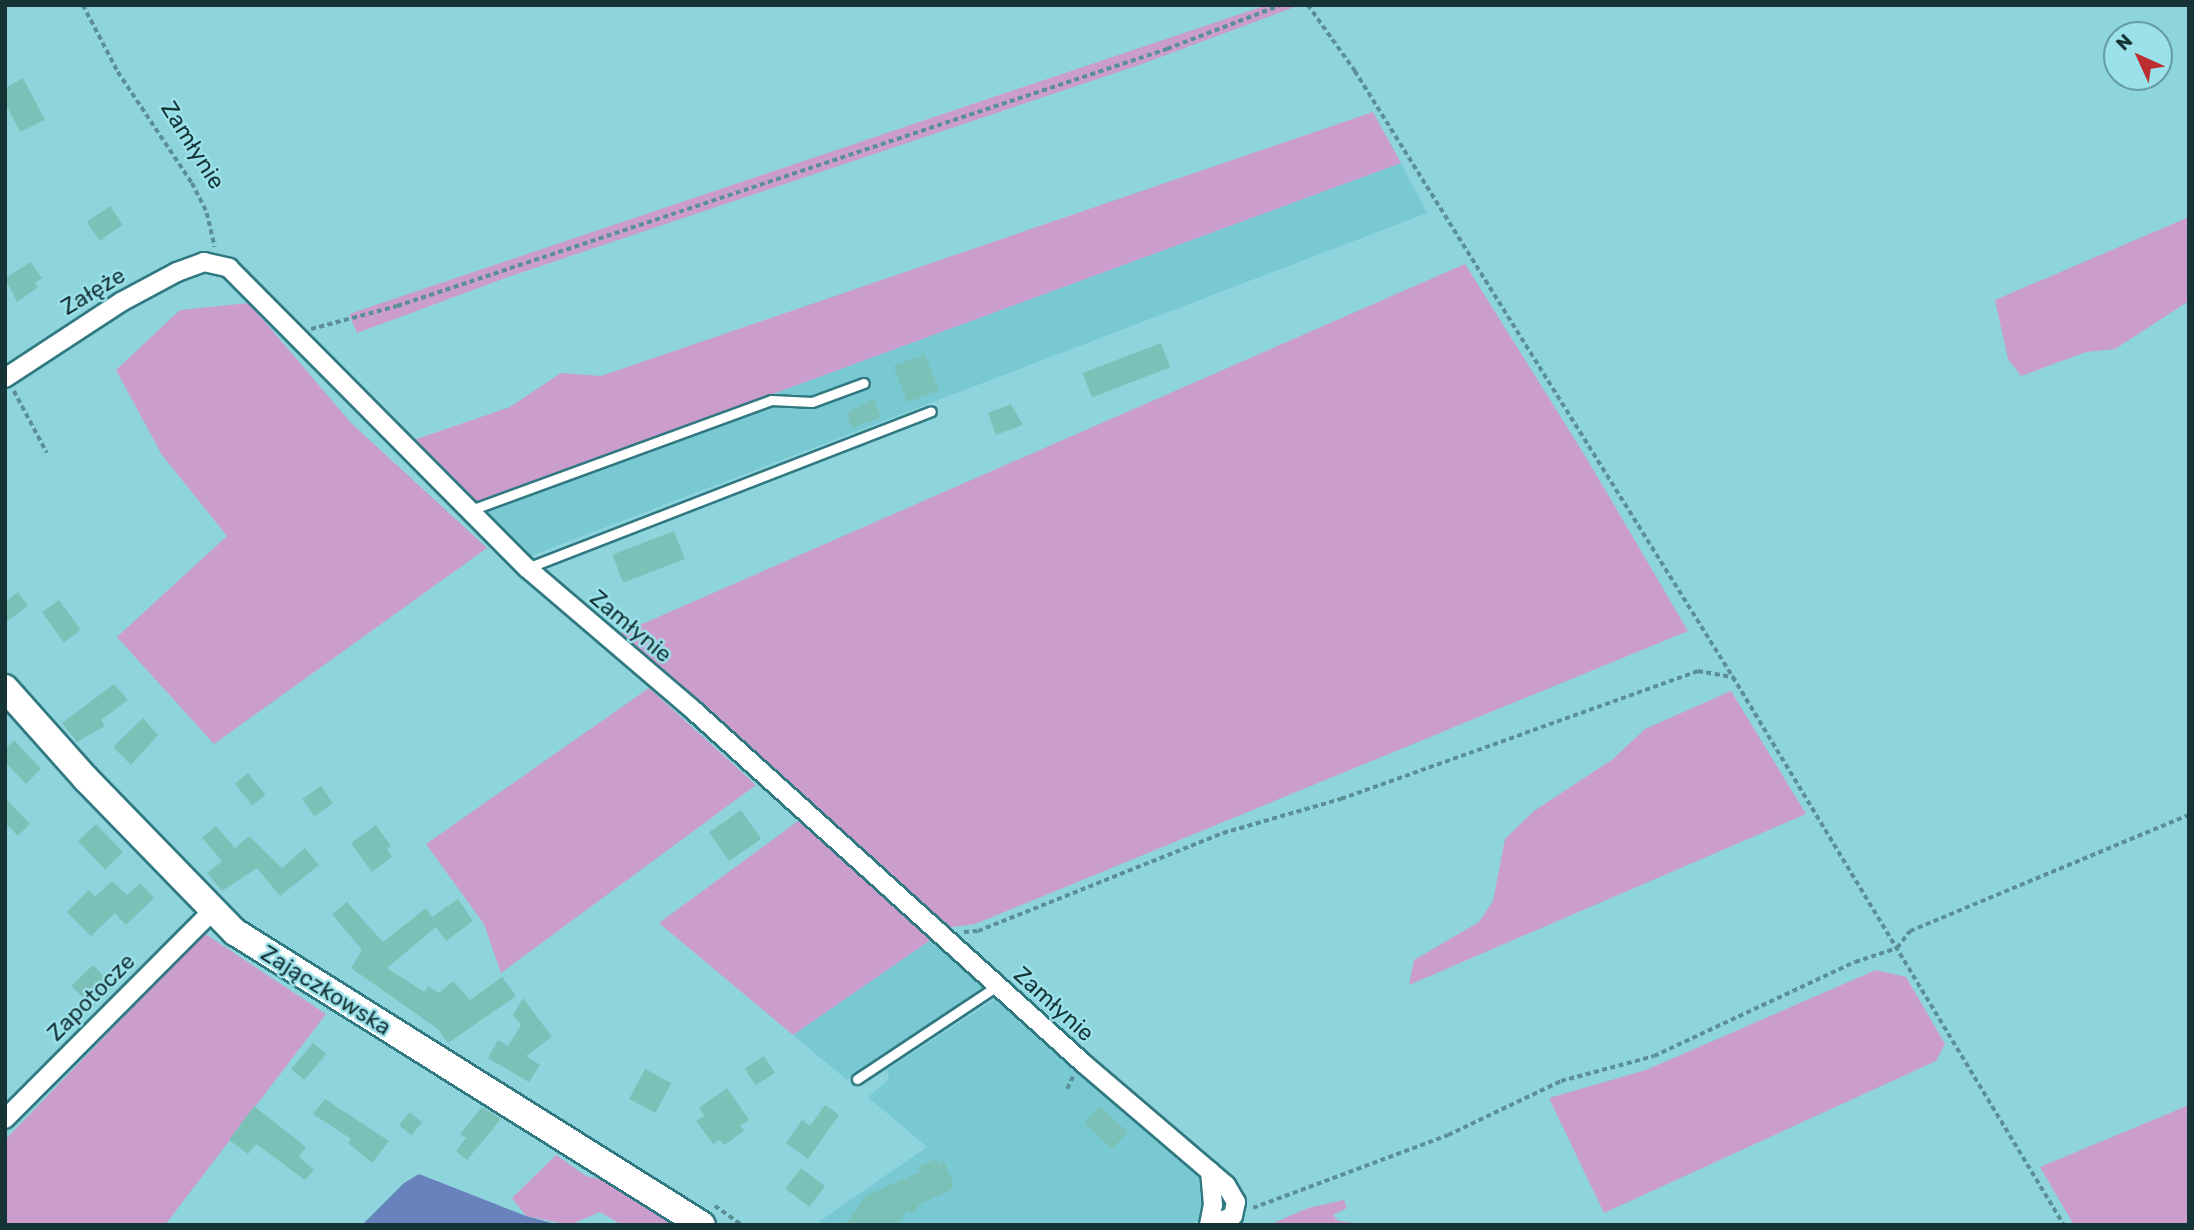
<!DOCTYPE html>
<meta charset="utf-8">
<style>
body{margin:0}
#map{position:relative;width:2194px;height:1230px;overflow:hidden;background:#8ed4dc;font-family:Rubik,sans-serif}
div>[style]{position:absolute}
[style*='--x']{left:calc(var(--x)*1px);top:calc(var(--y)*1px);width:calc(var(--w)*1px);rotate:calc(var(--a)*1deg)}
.built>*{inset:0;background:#79c9d2}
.green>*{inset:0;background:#cb9dcd}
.water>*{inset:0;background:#6883bc}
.building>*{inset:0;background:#7cc1b8;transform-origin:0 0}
.path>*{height:3.5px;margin-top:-1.75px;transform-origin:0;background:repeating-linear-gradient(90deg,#5a8f95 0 5px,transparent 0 8.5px)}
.roads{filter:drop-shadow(2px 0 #317981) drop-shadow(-2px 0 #317981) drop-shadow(0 2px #317981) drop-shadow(0 -2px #317981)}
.service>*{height:9px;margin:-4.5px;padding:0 4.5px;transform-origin:4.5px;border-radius:4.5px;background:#fff}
.minor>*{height:18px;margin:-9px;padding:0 9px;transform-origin:9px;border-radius:9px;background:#fff}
.secondary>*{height:26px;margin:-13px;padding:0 13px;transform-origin:13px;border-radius:13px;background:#fff}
span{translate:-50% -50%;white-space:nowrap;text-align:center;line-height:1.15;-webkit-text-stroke:5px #9ae1e9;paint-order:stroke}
.street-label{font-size:23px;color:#163336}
.frame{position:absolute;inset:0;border:7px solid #163336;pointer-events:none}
.north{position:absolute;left:2103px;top:21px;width:70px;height:70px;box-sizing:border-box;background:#9ae1e9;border:2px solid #659ba1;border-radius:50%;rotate:315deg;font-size:19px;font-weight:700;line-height:28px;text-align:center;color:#163336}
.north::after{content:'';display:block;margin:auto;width:24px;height:32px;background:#bd2e31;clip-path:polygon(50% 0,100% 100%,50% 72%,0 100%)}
</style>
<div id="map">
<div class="built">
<i style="clip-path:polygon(1401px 163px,1427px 213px,528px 557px,468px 506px)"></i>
<i style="clip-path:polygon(932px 939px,984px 986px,847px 1080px,793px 1035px)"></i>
<i style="clip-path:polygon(997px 998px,1207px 1185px,1206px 1218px,1189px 1225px,814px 1225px,927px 1147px,868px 1097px,889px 1079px,887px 1070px)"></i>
</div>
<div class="green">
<i style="clip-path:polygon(1267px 5px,1300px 5px,1142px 64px,511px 276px,357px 333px,349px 314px)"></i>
<i style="clip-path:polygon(1373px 112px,1401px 163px,468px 506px,408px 442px,510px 407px,561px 373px,601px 376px)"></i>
<i style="clip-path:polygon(2189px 217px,2189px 301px,2115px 349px,2086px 352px,2021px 376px,2008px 359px,1995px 300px)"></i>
<i style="clip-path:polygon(1465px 264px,1587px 459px,1688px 631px,975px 924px,944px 928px,617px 635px)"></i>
<i style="clip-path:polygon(249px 303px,351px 423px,487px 548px,214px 744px,117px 637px,227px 536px,162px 455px,116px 370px,180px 310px)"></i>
<i style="clip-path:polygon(649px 688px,756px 785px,501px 973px,484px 924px,426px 844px)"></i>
<i style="clip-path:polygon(1731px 691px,1806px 814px,1409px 985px,1414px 960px,1479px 922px,1493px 901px,1505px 839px,1534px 811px,1613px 759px,1645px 729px)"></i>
<i style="clip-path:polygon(798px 821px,932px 939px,793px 1035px,659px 923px)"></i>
<i style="clip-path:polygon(204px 933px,326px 1014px,165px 1225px,5px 1225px,5px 1140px)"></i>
<i style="clip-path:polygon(1876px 970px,1906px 977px,1945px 1044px,1936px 1061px,1604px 1213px,1549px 1098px,1646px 1070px)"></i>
<i style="clip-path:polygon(2189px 1105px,2189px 1225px,2074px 1225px,2040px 1167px)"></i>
<i style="clip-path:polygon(556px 1155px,586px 1176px,606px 1181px,675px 1225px,622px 1225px,600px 1212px,570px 1225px,526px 1216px,512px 1198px)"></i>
<i style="clip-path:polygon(1344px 1200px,1347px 1208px,1333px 1215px,1338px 1221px,1374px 1225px,1269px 1225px,1308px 1208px)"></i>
</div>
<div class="water">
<i style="clip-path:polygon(419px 1174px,526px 1216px,559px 1225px,362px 1225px,404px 1183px)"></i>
</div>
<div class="building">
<i style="clip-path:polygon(23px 78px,45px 120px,20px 132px,5px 103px,5px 88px)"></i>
<i style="left:110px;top:206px;width:23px;height:28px;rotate:56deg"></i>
<i style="clip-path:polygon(31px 262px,42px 278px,35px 283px,38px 287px,17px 302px,5px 278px)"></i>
<i style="left:1161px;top:343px;width:26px;height:84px;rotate:69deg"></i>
<i style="left:925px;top:354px;width:39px;height:34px;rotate:69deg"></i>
<i style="clip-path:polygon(874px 399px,881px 417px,852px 428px,846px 413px)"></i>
<i style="clip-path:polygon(1011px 404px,1023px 425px,996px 435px,988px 413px)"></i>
<i style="left:674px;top:531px;width:30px;height:66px;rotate:69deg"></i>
<i style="clip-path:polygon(18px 592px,28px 606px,5px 623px,5px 602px)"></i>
<i style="left:59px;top:600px;width:37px;height:21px;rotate:54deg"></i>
<i style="clip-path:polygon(114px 684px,128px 700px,101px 720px,105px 726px,77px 742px,62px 723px)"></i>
<i style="clip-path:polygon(143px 718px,158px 735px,131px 765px,113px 747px)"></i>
<i style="clip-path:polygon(14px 740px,41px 769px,26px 784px,5px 762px,5px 749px)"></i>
<i style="left:248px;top:773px;width:28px;height:17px;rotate:51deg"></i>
<i style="left:321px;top:786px;width:21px;height:23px;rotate:55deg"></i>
<i style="clip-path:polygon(5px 798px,30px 824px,18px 836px,5px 823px)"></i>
<i style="left:741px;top:810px;width:35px;height:39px;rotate:55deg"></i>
<i style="left:96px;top:824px;width:39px;height:25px;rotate:46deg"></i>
<i style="clip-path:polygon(376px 825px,391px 846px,387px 849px,392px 857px,372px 872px,351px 843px)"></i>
<i style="clip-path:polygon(216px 826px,235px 848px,249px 836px,282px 868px,305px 848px,319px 865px,280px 896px,257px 868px,222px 891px,207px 873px,222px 861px,202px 838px)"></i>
<i style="clip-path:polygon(112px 881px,127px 895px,140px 883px,154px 898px,126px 925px,115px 913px,91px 936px,67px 912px,89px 890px,95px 897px)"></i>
<i style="clip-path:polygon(458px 899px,473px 921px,446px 941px,436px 927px,387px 968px,424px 992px,428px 986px,439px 993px,453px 981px,470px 1000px,502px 977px,516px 996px,448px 1043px,438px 1029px,351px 968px,362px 950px,332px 914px,347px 902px,383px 942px,426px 908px,432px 917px)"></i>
<i style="left:93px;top:965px;width:30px;height:30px;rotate:46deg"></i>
<i style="clip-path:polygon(523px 998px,552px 1037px,526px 1056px,540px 1065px,529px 1082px,488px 1058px,498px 1040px,508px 1046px,521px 1025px,513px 1015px)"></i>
<i style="left:313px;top:1043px;width:17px;height:34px;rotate:40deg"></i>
<i style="left:764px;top:1056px;width:20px;height:23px;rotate:57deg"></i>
<i style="left:645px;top:1069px;width:30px;height:34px;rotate:28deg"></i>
<i style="clip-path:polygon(727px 1088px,749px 1120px,740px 1126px,744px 1131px,724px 1145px,720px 1140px,713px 1144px,696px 1121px,704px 1116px,699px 1108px)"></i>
<i style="clip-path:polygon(325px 1099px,389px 1141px,372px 1163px,348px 1143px,351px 1139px,313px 1114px)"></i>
<i style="clip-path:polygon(825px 1105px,839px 1115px,808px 1159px,786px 1143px,802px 1120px,810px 1126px)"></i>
<i style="clip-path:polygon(254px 1106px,306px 1147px,299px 1157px,314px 1170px,305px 1180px,256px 1144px,248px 1154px,229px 1140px)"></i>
<i style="left:1100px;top:1106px;width:38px;height:23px;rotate:43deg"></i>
<i style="clip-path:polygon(482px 1107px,501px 1119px,467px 1160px,456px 1151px,466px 1138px,460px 1134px)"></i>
<i style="left:410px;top:1112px;width:16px;height:17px;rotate:40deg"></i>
<i style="clip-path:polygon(937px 1159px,939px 1164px,944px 1161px,954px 1184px,951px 1190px,920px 1204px,912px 1214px,907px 1211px,897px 1225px,845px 1225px,865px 1196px,920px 1172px,918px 1167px)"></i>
<i style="left:801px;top:1168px;width:30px;height:26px;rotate:37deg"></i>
</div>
<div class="path">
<i style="--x:83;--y:5;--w:76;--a:62.4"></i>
<i style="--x:118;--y:72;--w:133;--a:56.3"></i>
<i style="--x:192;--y:183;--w:34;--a:63"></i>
<i style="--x:207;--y:213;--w:35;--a:77"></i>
<i style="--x:1308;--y:5;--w:81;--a:54.5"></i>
<i style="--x:1355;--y:71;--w:714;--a:58.05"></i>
<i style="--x:311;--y:329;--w:89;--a:-15"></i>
<i style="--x:397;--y:306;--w:812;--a:-18.46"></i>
<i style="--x:1167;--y:49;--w:122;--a:-21.1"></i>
<i style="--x:14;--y:391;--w:70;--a:62"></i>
<i style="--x:964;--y:932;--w:14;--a:-4"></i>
<i style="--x:978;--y:931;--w:264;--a:-21.8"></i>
<i style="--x:1223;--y:833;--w:123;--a:-16.1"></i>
<i style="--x:1341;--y:799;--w:379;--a:-19.7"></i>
<i style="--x:1698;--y:671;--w:36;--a:10"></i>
<i style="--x:1733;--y:677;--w:640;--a:58.87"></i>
<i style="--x:1067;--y:1089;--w:14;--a:-65"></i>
<i style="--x:715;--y:1206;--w:33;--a:35"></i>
<i style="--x:1253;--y:1208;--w:208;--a:-20.5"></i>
<i style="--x:1448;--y:1135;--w:125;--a:-25.5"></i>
<i style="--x:1561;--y:1081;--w:96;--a:-15"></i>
<i style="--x:1654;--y:1056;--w:222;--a:-25.1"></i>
<i style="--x:1855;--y:962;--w:44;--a:-18.4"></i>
<i style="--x:1897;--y:948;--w:21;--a:-53"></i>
<i style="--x:1910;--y:931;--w:302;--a:-22.6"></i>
</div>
<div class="roads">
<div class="service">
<i style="--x:468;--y:511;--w:323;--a:-20.1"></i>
<i style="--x:771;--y:400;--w:41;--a:2.8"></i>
<i style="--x:812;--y:402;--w:55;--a:-20.1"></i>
<i style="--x:527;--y:568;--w:433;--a:-21.2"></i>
<i style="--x:857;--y:1079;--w:168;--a:-33.6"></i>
</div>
<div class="minor">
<i style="--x:5;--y:378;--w:139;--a:-33.2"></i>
<i style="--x:121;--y:302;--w:64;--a:-28.2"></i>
<i style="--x:177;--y:272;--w:29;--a:-20"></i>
<i style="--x:204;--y:262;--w:26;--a:13"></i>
<i style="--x:229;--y:268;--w:423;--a:45.2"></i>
<i style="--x:527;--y:568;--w:216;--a:40.5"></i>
<i style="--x:691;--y:708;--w:529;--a:42.16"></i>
<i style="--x:1083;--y:1063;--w:188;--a:40.5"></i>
<i style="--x:1226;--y:1185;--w:20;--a:60"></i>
<i style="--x:1236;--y:1202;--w:14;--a:102"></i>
<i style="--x:1233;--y:1216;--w:24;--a:158"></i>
<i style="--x:5;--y:1119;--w:293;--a:-45.1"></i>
<i style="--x:1209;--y:1225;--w:20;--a:-79"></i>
<i style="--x:1213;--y:1205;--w:34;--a:-95"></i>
</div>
<div class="secondary">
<i style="--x:5;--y:688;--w:122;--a:48.3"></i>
<i style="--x:86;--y:779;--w:214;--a:45.8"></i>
<i style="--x:235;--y:932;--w:551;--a:32.1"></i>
</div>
</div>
<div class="street-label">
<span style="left:193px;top:145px;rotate:58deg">Zamłynie</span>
<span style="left:93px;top:291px;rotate:-31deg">Załęże</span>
<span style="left:631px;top:626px;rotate:40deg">Zamłynie</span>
<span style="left:326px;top:990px;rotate:32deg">Zajączkowska</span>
<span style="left:91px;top:997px;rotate:-45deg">Zapotocze</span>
<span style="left:1054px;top:1004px;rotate:42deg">Zamłynie</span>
</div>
<div class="frame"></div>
<div class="north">N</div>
</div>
